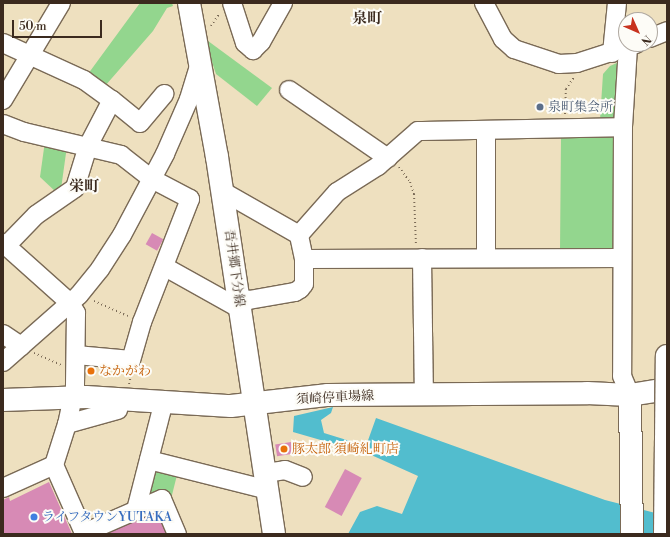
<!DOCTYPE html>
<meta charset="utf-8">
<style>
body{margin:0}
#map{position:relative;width:670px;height:537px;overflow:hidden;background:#eee0bf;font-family:"Libre Bodoni","Noto Serif JP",serif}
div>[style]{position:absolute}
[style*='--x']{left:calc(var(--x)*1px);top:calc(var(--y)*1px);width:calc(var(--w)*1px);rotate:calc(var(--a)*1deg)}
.green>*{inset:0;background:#93d68e}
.water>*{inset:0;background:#52bdce}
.building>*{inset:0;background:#d78ab5;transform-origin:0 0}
.path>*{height:2px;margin-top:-1px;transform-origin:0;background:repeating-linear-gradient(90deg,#7a6a56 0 1px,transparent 0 4px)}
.roads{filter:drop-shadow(1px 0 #7a6a56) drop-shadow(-1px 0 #7a6a56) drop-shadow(0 1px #7a6a56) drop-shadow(0 -1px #7a6a56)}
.minor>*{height:18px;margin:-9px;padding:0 9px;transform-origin:9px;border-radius:9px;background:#fff}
.major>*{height:22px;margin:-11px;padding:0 11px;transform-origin:11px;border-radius:11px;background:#fff}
.highway>*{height:22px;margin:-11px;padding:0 11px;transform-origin:11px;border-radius:11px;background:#fff}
.bridges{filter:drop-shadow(1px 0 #7a6a56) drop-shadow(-1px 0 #7a6a56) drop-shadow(0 1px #7a6a56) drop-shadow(0 -1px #7a6a56)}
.highway-bridge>*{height:22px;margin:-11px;padding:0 11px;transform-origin:11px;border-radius:11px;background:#fff}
.dots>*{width:11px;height:11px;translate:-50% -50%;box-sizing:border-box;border:2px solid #fdfcf7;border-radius:50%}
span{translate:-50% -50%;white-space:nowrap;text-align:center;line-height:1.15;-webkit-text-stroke:4px #fdfcf7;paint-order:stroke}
.service-label{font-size:13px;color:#4e5e75}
.left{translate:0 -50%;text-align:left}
.street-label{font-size:13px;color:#3b2a1e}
.food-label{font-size:13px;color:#c56008}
.shop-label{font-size:13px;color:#366cbe}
.quarter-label{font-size:15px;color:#3b2a1e;font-weight:700}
.frame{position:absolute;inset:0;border:4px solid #3b2a1e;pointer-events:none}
.north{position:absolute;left:618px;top:12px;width:40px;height:40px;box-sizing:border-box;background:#fdfcf7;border:1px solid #afa8a0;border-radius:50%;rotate:135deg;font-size:11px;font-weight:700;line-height:16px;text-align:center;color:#3b2a1e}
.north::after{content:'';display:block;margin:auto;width:14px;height:18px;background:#c8321e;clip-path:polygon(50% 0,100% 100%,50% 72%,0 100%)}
.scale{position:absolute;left:12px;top:20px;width:90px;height:18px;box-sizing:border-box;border:2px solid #3b2a1e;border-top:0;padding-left:5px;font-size:12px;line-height:14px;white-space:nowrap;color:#3b2a1e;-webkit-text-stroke:3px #fdfcf7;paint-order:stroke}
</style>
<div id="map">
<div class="green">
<i style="clip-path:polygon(140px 3px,172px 3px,173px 6px,167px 8px,153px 31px,105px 86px,88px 74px)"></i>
<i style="clip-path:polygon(204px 38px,272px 88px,257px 106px,216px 74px)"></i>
<i style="clip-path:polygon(619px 62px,613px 252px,560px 250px,561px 135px,599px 135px,603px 74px,610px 66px)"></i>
<i style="clip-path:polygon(45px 141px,67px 146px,61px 189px,57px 193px,40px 177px)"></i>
<i style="clip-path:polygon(153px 465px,178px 471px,171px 499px,165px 490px,143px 502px)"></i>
</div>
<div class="water">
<i style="clip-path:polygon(333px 407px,331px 413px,321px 420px,324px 433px,366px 446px,376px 418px,605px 500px,667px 516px,667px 534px,348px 534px,360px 512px,377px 506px,402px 514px,418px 476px,369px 454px,293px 432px,294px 416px)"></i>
</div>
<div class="building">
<i style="left:152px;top:233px;width:13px;height:13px;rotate:29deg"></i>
<i style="left:291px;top:442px;width:12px;height:16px;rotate:81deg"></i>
<i style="left:345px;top:469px;width:19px;height:43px;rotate:28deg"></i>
<i style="clip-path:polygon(49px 482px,72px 534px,3px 534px,3px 500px,9px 497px,10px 501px)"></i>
<i style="clip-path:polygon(154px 509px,162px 511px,172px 534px,102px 534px)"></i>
</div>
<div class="path">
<i style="--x:211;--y:26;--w:14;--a:-56"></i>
<i style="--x:565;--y:114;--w:25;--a:-88"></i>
<i style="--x:566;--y:89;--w:14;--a:-56"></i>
<i style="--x:399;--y:167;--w:19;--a:54"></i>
<i style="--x:410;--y:182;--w:13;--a:72"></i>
<i style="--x:414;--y:194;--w:51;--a:87.8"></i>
<i style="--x:94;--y:301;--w:37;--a:24"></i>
<i style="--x:34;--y:353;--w:30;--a:24"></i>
<i style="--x:129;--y:384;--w:9;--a:-77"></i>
</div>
<div class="roads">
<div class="minor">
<i style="--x:232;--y:3;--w:42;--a:72"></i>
<i style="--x:245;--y:43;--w:11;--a:41"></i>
<i style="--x:253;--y:50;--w:11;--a:-45"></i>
<i style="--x:261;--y:42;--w:45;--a:-60.6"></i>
<i style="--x:484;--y:3;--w:41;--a:62.2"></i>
<i style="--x:503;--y:39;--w:15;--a:42"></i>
<i style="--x:514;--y:49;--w:47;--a:18.4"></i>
<i style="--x:559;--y:64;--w:18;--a:-3"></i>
<i style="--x:577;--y:63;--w:62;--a:-17.9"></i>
<i style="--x:650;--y:38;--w:18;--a:-22"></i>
<i style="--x:3;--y:43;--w:89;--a:24.6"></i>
<i style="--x:84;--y:80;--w:34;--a:36"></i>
<i style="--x:112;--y:100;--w:52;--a:117.6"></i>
<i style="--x:88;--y:146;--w:44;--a:107.2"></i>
<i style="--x:75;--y:188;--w:47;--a:145.3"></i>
<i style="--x:36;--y:215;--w:43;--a:134.1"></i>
<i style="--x:628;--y:47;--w:80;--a:93.6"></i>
<i style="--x:623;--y:127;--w:249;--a:90.2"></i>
<i style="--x:622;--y:376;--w:21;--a:67"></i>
<i style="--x:612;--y:53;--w:50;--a:-84.3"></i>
<i style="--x:289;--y:90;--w:120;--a:34.5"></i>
<i style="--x:3;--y:100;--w:113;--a:-59.1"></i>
<i style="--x:112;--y:100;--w:36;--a:39"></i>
<i style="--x:140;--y:123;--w:38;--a:-50"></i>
<i style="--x:3;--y:124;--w:22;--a:21"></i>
<i style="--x:24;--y:132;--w:100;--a:13.3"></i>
<i style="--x:121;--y:155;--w:39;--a:38"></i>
<i style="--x:152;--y:179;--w:43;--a:27.8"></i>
<i style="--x:190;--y:199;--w:132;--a:111.3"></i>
<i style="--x:142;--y:322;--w:40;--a:106"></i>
<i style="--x:131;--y:360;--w:55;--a:-174.8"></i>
<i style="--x:222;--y:191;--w:89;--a:29.7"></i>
<i style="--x:3;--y:243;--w:90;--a:41.8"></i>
<i style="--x:70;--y:303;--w:12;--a:59"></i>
<i style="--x:76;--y:313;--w:74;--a:90.8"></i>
<i style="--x:75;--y:387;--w:38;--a:102"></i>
<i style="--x:67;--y:424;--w:43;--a:107.6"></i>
<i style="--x:54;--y:465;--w:74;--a:66.2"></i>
<i style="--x:84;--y:533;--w:85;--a:-23.6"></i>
<i style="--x:162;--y:499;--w:38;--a:67"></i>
<i style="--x:422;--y:258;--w:138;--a:89.2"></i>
<i style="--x:486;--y:258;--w:127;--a:-90"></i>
<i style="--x:304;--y:259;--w:318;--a:-0.2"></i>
<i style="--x:165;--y:267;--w:86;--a:29.2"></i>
<i style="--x:239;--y:298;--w:10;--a:11"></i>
<i style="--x:249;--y:300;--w:47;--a:-9.9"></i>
<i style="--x:295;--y:292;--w:6;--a:-31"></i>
<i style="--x:300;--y:289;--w:6;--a:-51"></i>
<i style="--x:304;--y:284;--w:25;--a:-90"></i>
<i style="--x:304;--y:259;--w:25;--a:-102"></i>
<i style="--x:299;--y:235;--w:57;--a:-48.5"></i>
<i style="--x:337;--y:192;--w:49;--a:-32.4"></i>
<i style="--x:378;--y:166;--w:53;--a:-41.2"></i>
<i style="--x:418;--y:131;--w:205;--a:-1.1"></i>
<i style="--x:3;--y:334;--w:22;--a:34"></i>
<i style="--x:3;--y:362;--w:101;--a:-41.4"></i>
<i style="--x:79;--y:295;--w:33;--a:-51"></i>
<i style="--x:100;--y:269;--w:40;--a:-57.1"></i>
<i style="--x:122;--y:235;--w:92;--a:-62"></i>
<i style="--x:165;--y:154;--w:60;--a:-66.4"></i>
<i style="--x:189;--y:99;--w:34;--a:-73"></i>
<i style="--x:67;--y:424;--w:53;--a:-15.4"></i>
<i style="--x:149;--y:460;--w:123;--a:14.1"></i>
<i style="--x:266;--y:473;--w:19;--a:-9"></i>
<i style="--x:285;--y:470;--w:19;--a:21"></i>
<i style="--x:3;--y:488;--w:56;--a:-24.3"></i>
<i style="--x:136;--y:510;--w:113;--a:-75.6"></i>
</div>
<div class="major">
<i style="--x:189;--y:3;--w:157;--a:79.7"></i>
<i style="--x:217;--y:157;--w:381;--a:81.4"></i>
<i style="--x:3;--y:400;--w:83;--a:-2.1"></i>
<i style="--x:86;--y:397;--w:145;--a:3.6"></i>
<i style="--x:231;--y:406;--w:98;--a:-6.5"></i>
<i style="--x:328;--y:395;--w:259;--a:-0.4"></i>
<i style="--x:587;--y:393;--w:43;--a:2.7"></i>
<i style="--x:630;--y:395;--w:37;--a:-9"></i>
</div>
<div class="highway">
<i style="--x:630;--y:395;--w:139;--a:89.2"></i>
</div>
</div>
<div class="bridges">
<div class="highway-bridge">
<i style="--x:665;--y:534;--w:178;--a:-89.4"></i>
</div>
</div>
<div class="dots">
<i style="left:540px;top:107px;background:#5c6f8a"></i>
<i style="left:91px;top:371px;background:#e8710a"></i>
<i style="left:284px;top:449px;background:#e8710a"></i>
<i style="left:34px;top:517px;background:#3f7fe0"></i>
</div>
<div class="service-label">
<span class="left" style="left:548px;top:107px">泉町集会所</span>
</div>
<div class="street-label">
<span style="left:234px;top:268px;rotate:82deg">吾井郷下分線</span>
<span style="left:335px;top:398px;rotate:-3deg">須崎停車場線</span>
</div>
<div class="food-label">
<span class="left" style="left:99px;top:371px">なかがわ</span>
<span class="left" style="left:292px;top:449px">豚太郎 須崎糺町店</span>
</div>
<div class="shop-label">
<span class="left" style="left:42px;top:517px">ライフタウンYUTAKA</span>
</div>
<div class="quarter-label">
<span style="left:367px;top:19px">泉町</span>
<span style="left:84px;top:187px">栄町</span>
</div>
<div class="frame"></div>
<div class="north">N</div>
<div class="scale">50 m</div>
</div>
